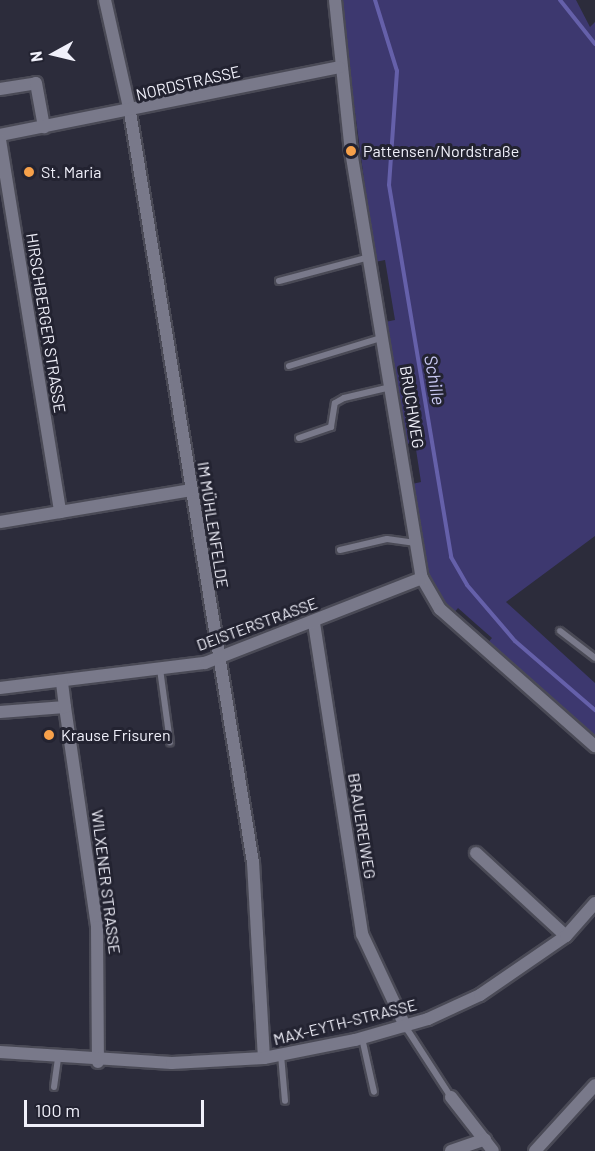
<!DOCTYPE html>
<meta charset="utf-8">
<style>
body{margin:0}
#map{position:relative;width:595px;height:1151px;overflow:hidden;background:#2c2c3b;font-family:Barlow,sans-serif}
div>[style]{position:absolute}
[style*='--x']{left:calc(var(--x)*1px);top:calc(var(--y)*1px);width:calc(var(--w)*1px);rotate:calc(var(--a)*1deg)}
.green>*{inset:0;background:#3d386f}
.stream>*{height:4px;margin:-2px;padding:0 2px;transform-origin:2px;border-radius:2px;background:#6560aa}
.roads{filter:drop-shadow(2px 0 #4a4a56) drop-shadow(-2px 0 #4a4a56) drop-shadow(0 2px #4a4a56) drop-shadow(0 -2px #4a4a56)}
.service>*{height:6px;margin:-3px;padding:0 3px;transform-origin:3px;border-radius:3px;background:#79798a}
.minor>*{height:12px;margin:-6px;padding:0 6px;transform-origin:6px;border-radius:6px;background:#79798a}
.dots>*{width:16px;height:16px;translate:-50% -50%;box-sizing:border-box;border:3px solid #232331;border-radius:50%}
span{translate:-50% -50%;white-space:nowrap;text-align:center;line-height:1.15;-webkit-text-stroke:6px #232331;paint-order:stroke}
.street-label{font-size:16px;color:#f0f0fa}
.poi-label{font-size:16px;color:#f0f0fa}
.left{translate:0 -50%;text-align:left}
.water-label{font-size:18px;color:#c9c9f3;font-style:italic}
.north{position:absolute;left:24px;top:24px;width:60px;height:60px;-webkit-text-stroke:4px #232331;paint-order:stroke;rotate:262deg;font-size:16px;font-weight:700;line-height:24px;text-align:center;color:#f0f0fa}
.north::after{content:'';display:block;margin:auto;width:21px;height:27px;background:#f0f0fa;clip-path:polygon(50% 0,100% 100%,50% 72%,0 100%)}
.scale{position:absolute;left:24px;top:1100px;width:180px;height:27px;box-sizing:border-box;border:3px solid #f0f0fa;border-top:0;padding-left:8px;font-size:18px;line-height:21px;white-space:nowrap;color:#f0f0fa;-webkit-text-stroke:4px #232331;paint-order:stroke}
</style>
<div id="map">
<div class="green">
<i style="clip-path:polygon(340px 0,576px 0,590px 27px,595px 22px,595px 536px,506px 602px,595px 683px,595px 741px,486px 645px,492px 638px,476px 624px,458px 608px,452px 615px,431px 585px,412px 484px,421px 482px,415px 443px,406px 444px,385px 322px,395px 320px,385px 260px,375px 262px)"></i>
</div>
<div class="stream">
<i style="--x:375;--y:0;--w:74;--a:72.8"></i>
<i style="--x:397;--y:71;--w:114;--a:94"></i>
<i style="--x:389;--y:185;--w:377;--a:80.5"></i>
<i style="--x:451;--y:557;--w:32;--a:60"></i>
<i style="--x:467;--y:585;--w:74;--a:49.4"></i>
<i style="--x:515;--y:641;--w:106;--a:40.8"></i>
<i style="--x:560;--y:0;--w:56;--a:51.5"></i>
</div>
<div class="roads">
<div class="service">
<i style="--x:279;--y:281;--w:93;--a:-14.9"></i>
<i style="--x:289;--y:366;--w:99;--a:-17"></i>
<i style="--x:299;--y:438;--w:34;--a:-19"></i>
<i style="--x:331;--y:427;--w:24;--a:-81"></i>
<i style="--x:335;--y:403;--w:10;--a:-29"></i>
<i style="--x:344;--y:398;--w:48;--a:-13.2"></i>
<i style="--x:340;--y:550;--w:48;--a:-13.2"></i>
<i style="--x:387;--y:539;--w:29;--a:8"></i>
<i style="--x:560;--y:631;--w:44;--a:37.6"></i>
<i style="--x:160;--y:669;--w:74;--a:82.2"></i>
<i style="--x:405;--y:1026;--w:85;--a:57.1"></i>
<i style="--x:362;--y:1038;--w:55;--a:77.5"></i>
<i style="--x:281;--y:1055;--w:46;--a:85"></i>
<i style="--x:54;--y:1087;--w:28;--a:-82"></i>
</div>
<div class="minor">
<i style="--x:105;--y:0;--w:115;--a:77.4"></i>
<i style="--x:130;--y:112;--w:760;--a:80.69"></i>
<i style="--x:253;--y:862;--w:196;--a:86.8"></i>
<i style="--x:335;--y:0;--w:152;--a:84"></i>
<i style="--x:351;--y:151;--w:433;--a:80.6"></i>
<i style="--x:422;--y:578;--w:36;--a:60"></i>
<i style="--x:440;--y:609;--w:207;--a:41.5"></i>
<i style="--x:0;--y:89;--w:36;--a:-9"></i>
<i style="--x:36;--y:83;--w:45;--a:79.7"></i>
<i style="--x:0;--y:135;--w:346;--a:-11.3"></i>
<i style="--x:0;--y:140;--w:377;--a:80.8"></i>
<i style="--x:0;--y:522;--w:194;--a:-9.5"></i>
<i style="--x:314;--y:623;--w:315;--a:81.2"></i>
<i style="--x:362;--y:934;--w:102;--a:64.9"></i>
<i style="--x:0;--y:688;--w:207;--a:-7"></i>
<i style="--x:205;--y:663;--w:233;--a:-21.4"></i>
<i style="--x:65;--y:707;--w:222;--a:81.7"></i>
<i style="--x:97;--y:927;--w:135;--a:89.6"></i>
<i style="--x:0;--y:712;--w:65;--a:-4.4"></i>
<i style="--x:65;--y:707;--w:25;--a:-97"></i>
<i style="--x:476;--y:853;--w:122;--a:42.7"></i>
<i style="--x:0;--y:1052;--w:172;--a:3.7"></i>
<i style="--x:172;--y:1063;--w:92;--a:-3.1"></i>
<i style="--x:264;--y:1058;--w:93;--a:-11.2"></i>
<i style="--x:355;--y:1040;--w:76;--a:-16"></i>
<i style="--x:428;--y:1019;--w:57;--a:-24.8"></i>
<i style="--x:480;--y:995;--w:104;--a:-34.5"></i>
<i style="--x:566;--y:936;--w:44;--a:-48.7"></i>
<i style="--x:451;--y:1097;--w:68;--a:52.1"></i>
<i style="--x:451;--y:1151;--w:36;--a:-19"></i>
<i style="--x:535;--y:1151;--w:89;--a:-47.7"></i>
</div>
</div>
<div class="dots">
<i style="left:351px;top:151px;background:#f7a14a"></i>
<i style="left:29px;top:172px;background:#f7a14a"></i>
<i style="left:49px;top:735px;background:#f7a14a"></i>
</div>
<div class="street-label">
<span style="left:188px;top:83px;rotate:-13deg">NORDSTRASSE</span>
<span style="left:46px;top:323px;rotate:81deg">HIRSCHBERGER STRASSE</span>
<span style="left:412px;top:407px;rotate:81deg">BRUCHWEG</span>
<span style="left:213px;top:525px;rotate:81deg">IM MÜHLENFELDE</span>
<span style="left:257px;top:624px;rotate:-20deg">DEISTERSTRASSE</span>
<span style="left:362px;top:826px;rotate:81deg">BRAUEREIWEG</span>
<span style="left:106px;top:882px;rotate:83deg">WILXENER STRASSE</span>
<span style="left:345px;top:1022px;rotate:-14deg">MAX-EYTH-STRASSE</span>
</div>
<div class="poi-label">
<span class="left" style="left:363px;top:151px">Pattensen/Nordstraße</span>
<span class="left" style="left:41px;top:172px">St. Maria</span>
<span class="left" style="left:61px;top:735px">Krause Frisuren</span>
</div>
<div class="water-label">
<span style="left:435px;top:380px;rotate:80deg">Schille</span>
</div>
<div class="north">N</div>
<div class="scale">100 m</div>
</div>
